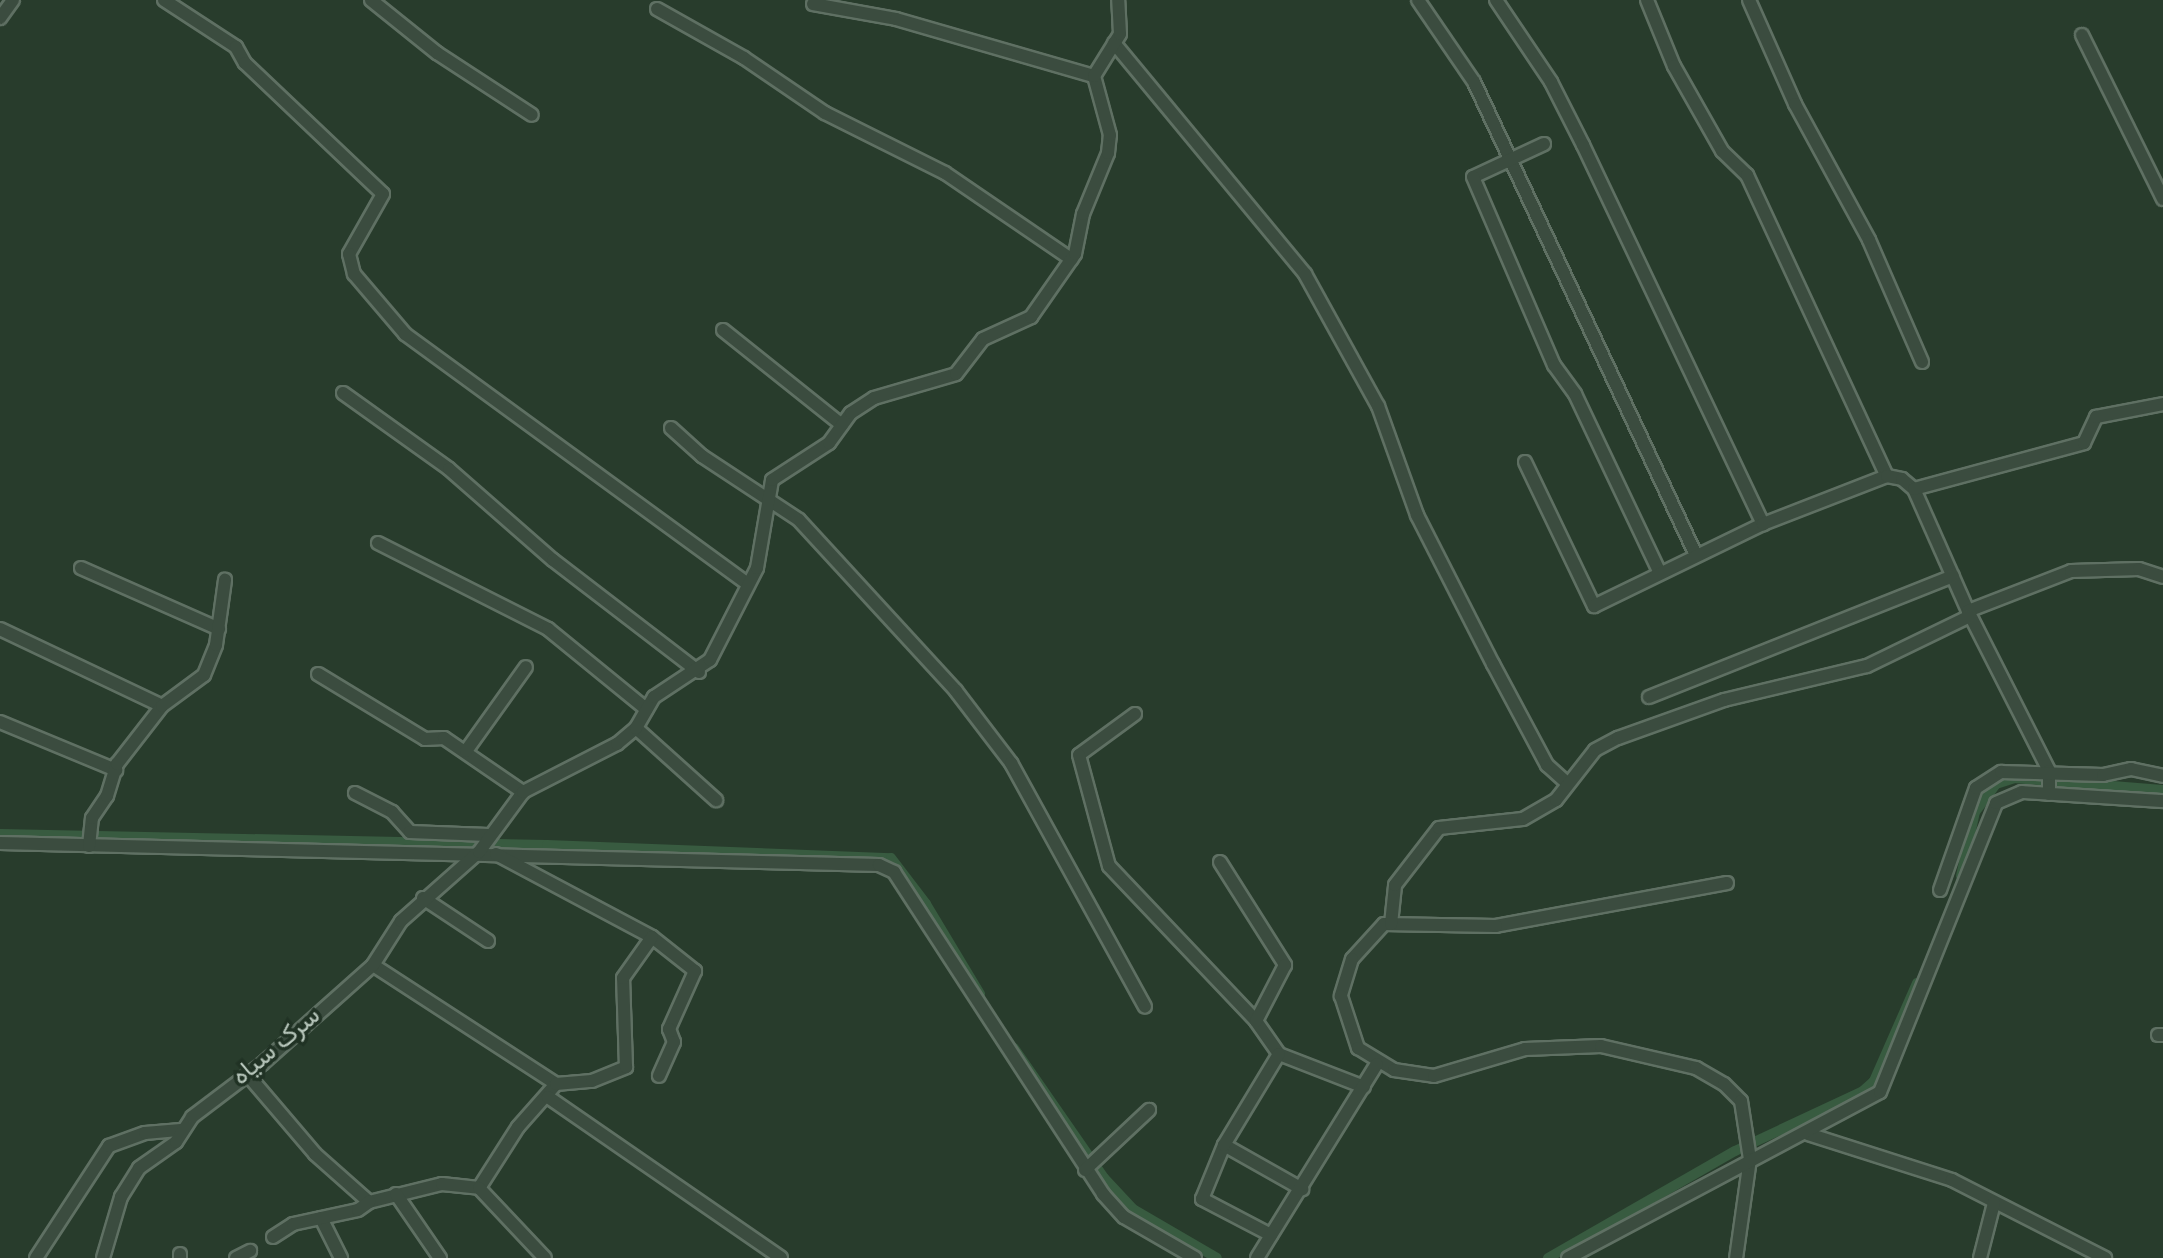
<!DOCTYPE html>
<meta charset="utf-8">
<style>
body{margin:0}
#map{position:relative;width:2163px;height:1258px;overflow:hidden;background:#283c2c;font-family:Overpass,Vazirmatn,sans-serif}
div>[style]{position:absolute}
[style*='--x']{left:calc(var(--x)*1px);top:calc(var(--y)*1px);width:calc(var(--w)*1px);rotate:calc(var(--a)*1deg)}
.canal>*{height:10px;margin:-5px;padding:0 5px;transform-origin:5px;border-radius:5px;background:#385b40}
.roads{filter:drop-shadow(2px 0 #5f7063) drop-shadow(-2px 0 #5f7063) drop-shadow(0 2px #5f7063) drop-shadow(0 -2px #5f7063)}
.minor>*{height:12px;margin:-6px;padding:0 6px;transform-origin:6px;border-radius:6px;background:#3b4c3f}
span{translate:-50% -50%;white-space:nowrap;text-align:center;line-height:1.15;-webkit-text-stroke:7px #203224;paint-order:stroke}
.street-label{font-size:26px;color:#b8c7bc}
</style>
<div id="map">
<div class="canal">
<i style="--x:0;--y:834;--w:547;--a:1.15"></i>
<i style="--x:547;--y:845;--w:344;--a:2.2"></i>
<i style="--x:891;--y:858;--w:58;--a:52.7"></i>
<i style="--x:926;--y:904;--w:105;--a:59"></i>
<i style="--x:1961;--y:876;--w:66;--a:-77.7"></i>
<i style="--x:1975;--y:812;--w:35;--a:-53"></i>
<i style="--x:1996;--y:784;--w:19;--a:-18"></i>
<i style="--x:2014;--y:778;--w:149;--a:4.6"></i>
<i style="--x:1014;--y:1048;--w:158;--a:55.3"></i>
<i style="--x:1104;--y:1178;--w:42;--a:46.9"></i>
<i style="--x:1133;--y:1209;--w:97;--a:30.3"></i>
<i style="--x:1548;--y:1258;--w:215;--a:-29.8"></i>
<i style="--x:1735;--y:1151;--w:141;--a:-25.1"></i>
<i style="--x:1863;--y:1091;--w:15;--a:-42"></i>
<i style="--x:1874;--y:1081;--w:107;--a:-66.3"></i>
</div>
<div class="roads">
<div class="minor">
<i style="--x:164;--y:0;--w:86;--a:33.1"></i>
<i style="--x:236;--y:47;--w:18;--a:61"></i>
<i style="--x:245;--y:63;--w:190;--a:43.5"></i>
<i style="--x:383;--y:194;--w:69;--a:119.5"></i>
<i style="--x:349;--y:254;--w:21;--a:76"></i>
<i style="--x:354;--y:274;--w:79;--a:49.6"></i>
<i style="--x:405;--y:334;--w:424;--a:36.1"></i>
<i style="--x:371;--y:0;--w:85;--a:38.8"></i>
<i style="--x:437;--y:53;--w:113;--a:33.1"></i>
<i style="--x:1418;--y:0;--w:99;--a:55.7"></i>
<i style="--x:1474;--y:82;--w:520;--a:64.86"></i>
<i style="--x:1496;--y:0;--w:99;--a:56.1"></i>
<i style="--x:1551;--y:82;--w:71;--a:63.1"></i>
<i style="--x:1583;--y:145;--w:420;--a:64.6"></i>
<i style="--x:1647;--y:0;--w:71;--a:67.8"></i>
<i style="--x:1674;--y:66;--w:98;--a:60.5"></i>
<i style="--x:1722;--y:151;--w:35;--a:44"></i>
<i style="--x:1747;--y:175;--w:332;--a:65.1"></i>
<i style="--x:1749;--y:0;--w:114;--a:66.1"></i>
<i style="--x:1795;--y:104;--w:155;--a:61.4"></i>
<i style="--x:1869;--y:240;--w:133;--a:66.5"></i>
<i style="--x:813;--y:4;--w:84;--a:10.2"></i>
<i style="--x:896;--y:19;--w:206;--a:16.1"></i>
<i style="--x:657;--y:9;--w:100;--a:29.4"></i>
<i style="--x:744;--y:58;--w:98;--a:34.2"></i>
<i style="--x:825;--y:113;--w:134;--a:26.6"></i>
<i style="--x:945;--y:173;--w:153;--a:34.3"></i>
<i style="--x:0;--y:18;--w:22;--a:-54"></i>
<i style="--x:2082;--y:35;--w:183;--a:63.7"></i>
<i style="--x:1114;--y:43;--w:300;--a:50.4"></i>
<i style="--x:1305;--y:274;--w:151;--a:61.1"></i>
<i style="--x:1378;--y:406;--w:116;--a:70.3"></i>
<i style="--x:1417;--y:515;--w:167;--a:63"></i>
<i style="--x:1493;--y:664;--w:115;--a:61.9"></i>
<i style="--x:1547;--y:765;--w:25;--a:42"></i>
<i style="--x:1544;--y:144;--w:78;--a:155.1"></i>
<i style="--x:1473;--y:177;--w:205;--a:66.7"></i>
<i style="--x:1554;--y:365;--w:36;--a:54"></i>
<i style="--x:1575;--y:394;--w:196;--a:64.6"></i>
<i style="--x:723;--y:330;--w:152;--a:38.6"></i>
<i style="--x:343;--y:393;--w:130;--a:35.6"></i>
<i style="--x:449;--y:469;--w:138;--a:41.2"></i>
<i style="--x:553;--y:560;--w:184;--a:37.5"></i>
<i style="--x:671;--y:428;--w:42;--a:42.1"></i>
<i style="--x:702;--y:456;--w:116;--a:33.4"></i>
<i style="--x:799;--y:520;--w:232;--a:47.4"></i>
<i style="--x:956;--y:691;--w:91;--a:52.6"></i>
<i style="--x:1011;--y:763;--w:278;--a:61.2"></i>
<i style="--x:1525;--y:462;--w:160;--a:64.4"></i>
<i style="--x:1594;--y:606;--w:188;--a:-25.9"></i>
<i style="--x:1763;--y:524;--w:133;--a:-21.2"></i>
<i style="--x:1887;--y:476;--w:15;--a:11"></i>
<i style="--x:1902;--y:479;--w:16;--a:40"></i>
<i style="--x:1914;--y:489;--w:133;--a:66.1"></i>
<i style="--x:1968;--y:611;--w:179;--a:63.1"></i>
<i style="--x:2049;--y:771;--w:23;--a:90"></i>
<i style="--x:1914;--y:489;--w:176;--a:-15.1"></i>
<i style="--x:2084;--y:443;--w:29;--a:-65"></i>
<i style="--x:2096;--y:417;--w:68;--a:-11"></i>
<i style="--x:378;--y:543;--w:191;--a:26.8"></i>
<i style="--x:548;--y:629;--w:127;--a:39.2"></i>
<i style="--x:81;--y:568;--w:151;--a:23.8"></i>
<i style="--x:1968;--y:611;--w:110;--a:-21.2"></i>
<i style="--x:2071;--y:571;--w:68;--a:-1.7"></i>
<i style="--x:2139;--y:569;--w:25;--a:18"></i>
<i style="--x:0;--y:629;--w:179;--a:25.4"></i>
<i style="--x:318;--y:674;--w:125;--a:31.3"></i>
<i style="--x:425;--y:739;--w:19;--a:-3"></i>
<i style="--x:444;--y:738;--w:96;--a:34.4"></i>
<i style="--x:1649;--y:697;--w:327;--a:-21.7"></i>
<i style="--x:1135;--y:714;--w:69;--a:143.8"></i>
<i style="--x:1079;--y:755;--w:115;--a:74.9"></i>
<i style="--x:1109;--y:866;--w:214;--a:46.5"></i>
<i style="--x:1256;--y:1021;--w:40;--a:55.1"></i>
<i style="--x:1279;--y:1054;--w:91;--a:21.2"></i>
<i style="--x:0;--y:722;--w:126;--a:22.5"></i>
<i style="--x:636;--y:728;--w:108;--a:42"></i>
<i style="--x:466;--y:751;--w:103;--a:-54.5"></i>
<i style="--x:355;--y:793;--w:42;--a:27.2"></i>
<i style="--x:392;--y:812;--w:27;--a:48"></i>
<i style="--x:410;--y:832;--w:78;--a:2.2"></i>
<i style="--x:0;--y:843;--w:879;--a:1.43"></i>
<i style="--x:879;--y:865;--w:17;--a:25"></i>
<i style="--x:894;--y:872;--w:384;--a:57"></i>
<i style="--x:1103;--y:1194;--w:31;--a:48"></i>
<i style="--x:1124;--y:1217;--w:82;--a:30"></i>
<i style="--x:89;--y:846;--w:28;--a:-84"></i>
<i style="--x:92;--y:818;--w:27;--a:-56"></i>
<i style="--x:107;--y:796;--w:34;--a:-73"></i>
<i style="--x:117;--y:764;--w:73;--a:-52.2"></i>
<i style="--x:162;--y:706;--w:52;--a:-36.4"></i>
<i style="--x:204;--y:675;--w:32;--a:-68"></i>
<i style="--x:216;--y:645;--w:66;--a:-82.1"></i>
<i style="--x:496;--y:854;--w:177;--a:28"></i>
<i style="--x:652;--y:937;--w:55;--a:38.3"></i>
<i style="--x:695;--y:971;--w:64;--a:114.1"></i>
<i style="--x:669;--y:1029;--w:14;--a:69"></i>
<i style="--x:674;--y:1042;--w:37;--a:114"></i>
<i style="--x:1220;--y:862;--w:122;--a:57.7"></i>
<i style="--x:1285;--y:965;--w:63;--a:117.4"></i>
<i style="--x:1727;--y:883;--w:235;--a:169.5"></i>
<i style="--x:1496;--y:926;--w:112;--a:-179"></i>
<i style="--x:1384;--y:924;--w:47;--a:132.4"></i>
<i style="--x:1352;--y:959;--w:39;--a:107"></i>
<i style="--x:1341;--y:996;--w:55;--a:71.9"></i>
<i style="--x:1358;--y:1048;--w:42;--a:31.4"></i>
<i style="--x:1394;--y:1070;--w:40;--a:8.5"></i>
<i style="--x:1434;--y:1076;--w:95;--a:-16.5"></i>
<i style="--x:1525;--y:1049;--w:76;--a:-2.3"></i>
<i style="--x:1601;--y:1046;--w:98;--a:13"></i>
<i style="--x:1696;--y:1068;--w:32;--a:30"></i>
<i style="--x:1724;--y:1084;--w:24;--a:45"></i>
<i style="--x:1741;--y:1101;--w:59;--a:81.2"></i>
<i style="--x:1750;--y:1159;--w:100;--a:98"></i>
<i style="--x:1940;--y:890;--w:108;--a:-70.6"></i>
<i style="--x:1976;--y:788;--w:30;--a:-33"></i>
<i style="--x:2001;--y:772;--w:102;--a:1.7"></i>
<i style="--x:2103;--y:775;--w:29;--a:-12"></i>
<i style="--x:2131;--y:769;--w:33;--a:12"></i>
<i style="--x:423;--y:898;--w:78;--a:33.5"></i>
<i style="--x:1391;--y:924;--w:39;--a:-84"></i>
<i style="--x:1395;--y:885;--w:72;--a:-52.3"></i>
<i style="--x:1439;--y:828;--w:84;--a:-6.1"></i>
<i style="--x:1523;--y:819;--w:38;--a:-30"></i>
<i style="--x:1556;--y:800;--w:63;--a:-52"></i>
<i style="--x:1595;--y:750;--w:26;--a:-28"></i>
<i style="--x:1618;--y:738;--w:113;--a:-19.7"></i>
<i style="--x:1724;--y:700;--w:147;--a:-13.4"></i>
<i style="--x:1867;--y:666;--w:114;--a:-25.9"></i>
<i style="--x:373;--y:965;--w:218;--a:33"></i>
<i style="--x:556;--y:1084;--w:57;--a:131.5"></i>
<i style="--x:518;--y:1127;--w:72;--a:122.6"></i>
<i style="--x:2158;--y:1035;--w:5;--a:0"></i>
<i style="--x:247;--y:1074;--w:105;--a:49.6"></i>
<i style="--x:315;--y:1154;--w:72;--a:41.6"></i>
<i style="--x:369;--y:1202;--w:75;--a:-13.9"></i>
<i style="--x:442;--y:1184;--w:37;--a:6"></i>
<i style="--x:479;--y:1188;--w:96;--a:46.7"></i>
<i style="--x:556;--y:1084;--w:36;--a:-5"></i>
<i style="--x:592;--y:1081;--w:37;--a:-22"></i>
<i style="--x:626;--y:1067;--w:89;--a:-91.9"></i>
<i style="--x:623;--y:978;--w:50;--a:-54.7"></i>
<i style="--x:548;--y:1097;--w:283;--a:34.6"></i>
<i style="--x:1808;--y:1134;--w:151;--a:17.7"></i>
<i style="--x:1952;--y:1180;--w:172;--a:27"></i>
<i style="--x:1224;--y:1145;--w:90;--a:29.4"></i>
<i style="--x:1085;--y:1170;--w:88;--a:-43.2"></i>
<i style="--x:396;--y:1194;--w:78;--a:55.5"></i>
<i style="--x:321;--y:1218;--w:45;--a:63.4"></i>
<i style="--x:1271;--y:1235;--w:78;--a:-152.4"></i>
<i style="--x:1202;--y:1199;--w:58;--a:-67.8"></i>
<i style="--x:1224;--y:1145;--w:106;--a:-58.9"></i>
<i style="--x:273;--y:1237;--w:24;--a:-33"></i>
<i style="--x:293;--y:1224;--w:66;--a:-12.2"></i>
<i style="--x:358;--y:1210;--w:14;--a:-36"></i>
<i style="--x:36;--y:1258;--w:134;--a:-56.9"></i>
<i style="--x:109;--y:1146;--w:38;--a:-20"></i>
<i style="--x:145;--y:1133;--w:36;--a:-5"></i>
<i style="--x:103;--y:1258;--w:64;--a:-73.6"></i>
<i style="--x:121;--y:1197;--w:34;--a:-58"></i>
<i style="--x:139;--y:1168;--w:45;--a:-35.1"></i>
<i style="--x:176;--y:1142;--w:30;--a:-57"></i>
<i style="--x:192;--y:1117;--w:88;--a:-37.1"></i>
<i style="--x:262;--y:1064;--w:149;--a:-41.7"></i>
<i style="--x:373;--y:965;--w:52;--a:-57.5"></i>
<i style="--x:401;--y:921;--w:104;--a:-41.5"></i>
<i style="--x:479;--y:852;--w:74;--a:-53.7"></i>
<i style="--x:523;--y:792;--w:106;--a:-27.1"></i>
<i style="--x:617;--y:744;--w:25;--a:-40"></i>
<i style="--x:636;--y:728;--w:36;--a:-60"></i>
<i style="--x:654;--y:697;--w:67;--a:-33.5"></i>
<i style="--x:710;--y:660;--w:103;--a:-62.9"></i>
<i style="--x:757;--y:568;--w:89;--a:-80.3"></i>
<i style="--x:772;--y:480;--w:68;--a:-33"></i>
<i style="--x:829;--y:443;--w:37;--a:-54"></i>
<i style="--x:851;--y:413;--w:27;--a:-33"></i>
<i style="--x:874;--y:398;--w:85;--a:-16.3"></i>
<i style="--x:956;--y:374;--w:44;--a:-52.4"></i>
<i style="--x:983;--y:339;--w:53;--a:-24.6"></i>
<i style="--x:1031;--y:317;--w:77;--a:-55.1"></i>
<i style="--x:1075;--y:254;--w:41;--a:-78.7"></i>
<i style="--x:1083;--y:214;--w:66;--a:-67.7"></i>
<i style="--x:1108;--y:153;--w:18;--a:-84"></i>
<i style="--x:1110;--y:135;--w:61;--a:-105.2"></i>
<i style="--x:1094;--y:76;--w:49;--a:-58.2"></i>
<i style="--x:1120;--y:34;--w:34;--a:-93"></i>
<i style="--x:180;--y:1258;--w:4;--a:-90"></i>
<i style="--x:236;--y:1258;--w:16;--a:-27"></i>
<i style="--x:1257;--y:1258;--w:228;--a:-58.3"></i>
<i style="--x:1568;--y:1258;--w:353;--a:-28"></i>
<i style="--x:1880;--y:1092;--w:311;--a:-68.1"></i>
<i style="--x:1996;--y:803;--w:28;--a:-23"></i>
<i style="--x:2022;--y:792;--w:141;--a:3.7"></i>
<i style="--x:1980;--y:1258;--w:57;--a:-75.7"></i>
</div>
</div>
<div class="street-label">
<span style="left:277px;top:1047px;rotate:-40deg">سرک سیاه</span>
</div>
</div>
